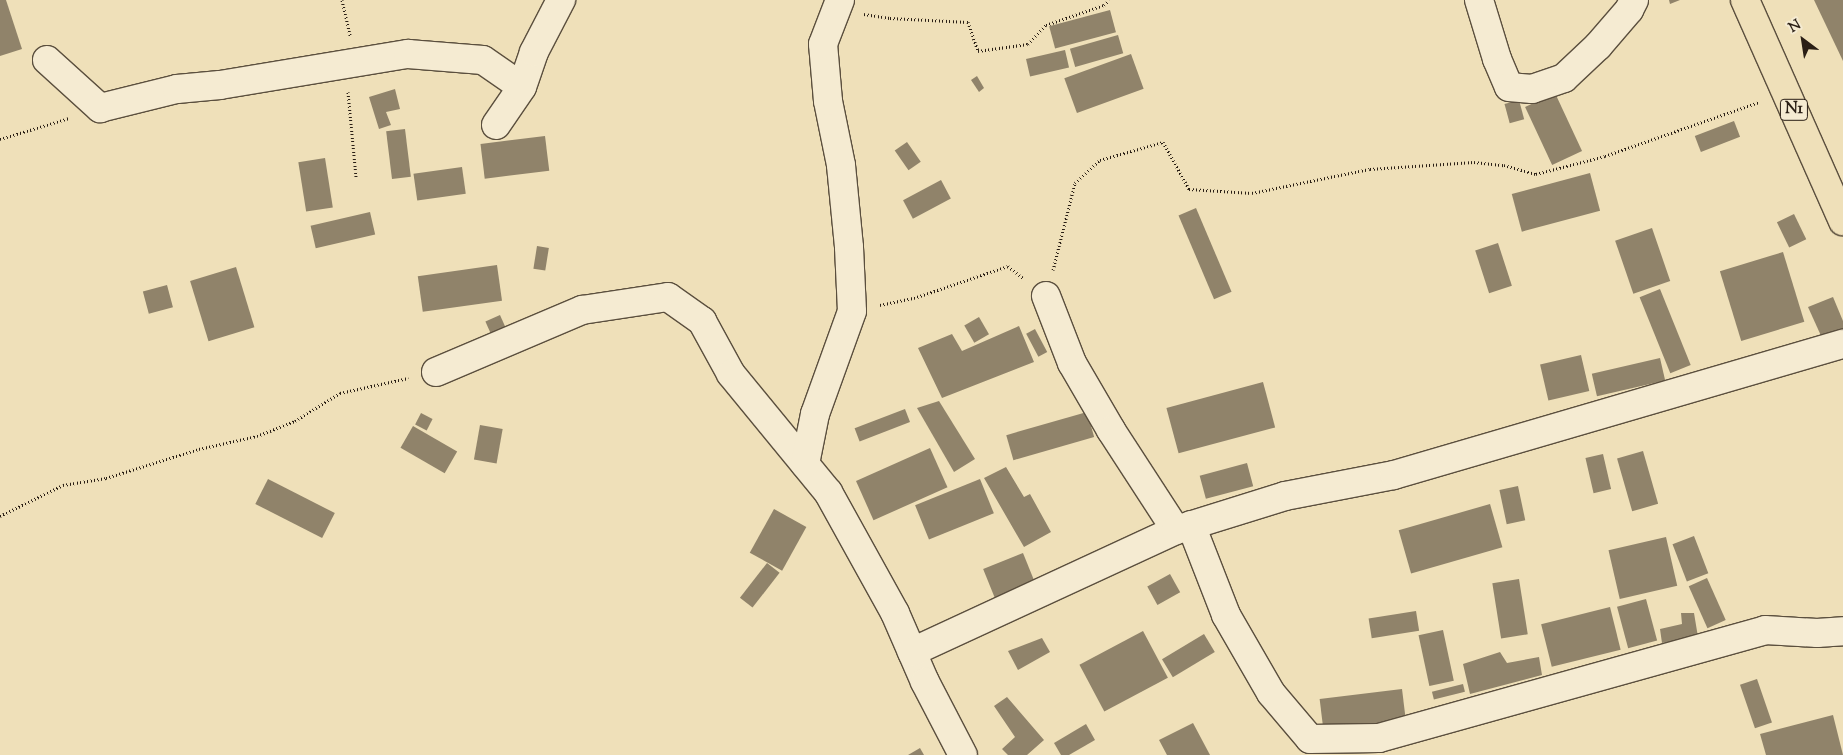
<!DOCTYPE html>
<style>
body{margin:0}
#map{position:relative;width:1843px;height:755px;overflow:hidden;background:#efe0b9;font-family:"Sorts Mill Goudy",serif}
div>[style]{position:absolute}
[style*='--x']{left:calc(var(--x)*1px);top:calc(var(--y)*1px);width:calc(var(--w)*1px);rotate:calc(var(--a)*1deg)}
.building>*{inset:0;background:#90836a;transform-origin:0 0}
.path>*{height:3px;margin-top:-1.5px;transform-origin:0;background:repeating-linear-gradient(90deg,#2a1f15 0 1px,transparent 0 3.5px)}
.roads{filter:drop-shadow(1px 0 #5b4f3e) drop-shadow(-1px 0 #5b4f3e) drop-shadow(0 1px #5b4f3e) drop-shadow(0 -1px #5b4f3e)}
.minor>*{height:28px;margin:-14px;padding:0 14px;transform-origin:14px;border-radius:14px;background:#f5ebd2}
.trunk>*{height:28px;margin:-14px;padding:0 14px;transform-origin:14px;border-radius:14px;background:#efe0b9}
span{translate:-50% -50%;white-space:nowrap;text-align:center;line-height:1.15;-webkit-text-stroke:4px #f5ebd2;paint-order:stroke}
.shield-label span{padding:1px 4px;background:#f5ebd2;border:1px solid;border-radius:4px;-webkit-text-stroke-width:0}
.shield-label{font-size:16px;color:#2a1f15;font-weight:700}
.north{position:absolute;left:1778px;top:15px;width:50px;height:50px;-webkit-text-stroke:4px #f5ebd2;paint-order:stroke;rotate:329deg;font-size:14px;font-weight:700;line-height:20px;text-align:center;color:#2a1f15}
.north::after{content:'';display:block;margin:auto;width:18px;height:22px;background:#2a1f15;clip-path:polygon(50% 0,100% 100%,50% 72%,0 100%)}
</style>
<div id="map">
<div class="building">
<i style="clip-path:polygon(0 0,6px 0,22px 49px,0 56px)"></i>
<i style="clip-path:polygon(1669px 0,1680px 0,1670px 4px)"></i>
<i style="clip-path:polygon(1814px 0,1843px 0,1843px 61px)"></i>
<i style="left:1110px;top:10px;width:23px;height:63px;rotate:75deg"></i>
<i style="left:1118px;top:35px;width:19px;height:50px;rotate:74deg"></i>
<i style="left:1065px;top:50px;width:18px;height:40px;rotate:77deg"></i>
<i style="left:1131px;top:54px;width:37px;height:71px;rotate:70deg"></i>
<i style="clip-path:polygon(977px 76px,984px 88px,979px 92px,971px 80px)"></i>
<i style="clip-path:polygon(395px 89px,400px 109px,386px 112px,391px 125px,379px 129px,369px 97px)"></i>
<i style="left:1555px;top:93px;width:64px;height:33px;rotate:65deg"></i>
<i style="left:1519px;top:100px;width:20px;height:15px;rotate:75deg"></i>
<i style="left:1734px;top:121px;width:17px;height:42px;rotate:69deg"></i>
<i style="left:405px;top:129px;width:48px;height:19px;rotate:83deg"></i>
<i style="left:545px;top:136px;width:35px;height:65px;rotate:83deg"></i>
<i style="left:907px;top:142px;width:24px;height:15px;rotate:55deg"></i>
<i style="left:325px;top:158px;width:50px;height:27px;rotate:81deg"></i>
<i style="left:462px;top:167px;width:27px;height:49px;rotate:82deg"></i>
<i style="left:1590px;top:173px;width:39px;height:81px;rotate:75deg"></i>
<i style="left:941px;top:180px;width:21px;height:43px;rotate:62deg"></i>
<i style="left:1196px;top:208px;width:91px;height:19px;rotate:67deg"></i>
<i style="left:370px;top:212px;width:23px;height:61px;rotate:77deg"></i>
<i style="left:1794px;top:214px;width:28px;height:19px;rotate:64deg"></i>
<i style="left:1652px;top:228px;width:56px;height:39px;rotate:71deg"></i>
<i style="left:1498px;top:243px;width:45px;height:24px;rotate:72deg"></i>
<i style="left:537px;top:246px;width:12px;height:23px;rotate:9deg"></i>
<i style="left:1783px;top:252px;width:73px;height:66px;rotate:73deg"></i>
<i style="left:497px;top:265px;width:36px;height:80px;rotate:82deg"></i>
<i style="left:236px;top:267px;width:63px;height:48px;rotate:73deg"></i>
<i style="left:167px;top:285px;width:23px;height:25px;rotate:75deg"></i>
<i style="left:1660px;top:289px;width:82px;height:22px;rotate:68deg"></i>
<i style="clip-path:polygon(1833px 297px,1843px 321px,1843px 330px,1822px 338px,1808px 307px)"></i>
<i style="left:500px;top:315px;width:20px;height:16px;rotate:66deg"></i>
<i style="left:979px;top:317px;width:20px;height:17px;rotate:60deg"></i>
<i style="clip-path:polygon(1019px 326px,1034px 362px,942px 398px,918px 348px,952px 334px,962px 351px)"></i>
<i style="left:1035px;top:329px;width:26px;height:10px;rotate:62deg"></i>
<i style="left:1581px;top:355px;width:37px;height:42px;rotate:77deg"></i>
<i style="left:1660px;top:358px;width:23px;height:70px;rotate:77deg"></i>
<i style="left:1263px;top:382px;width:47px;height:100px;rotate:75deg"></i>
<i style="clip-path:polygon(939px 401px,975px 459px,954px 472px,917px 408px)"></i>
<i style="left:905px;top:409px;width:14px;height:54px;rotate:69deg"></i>
<i style="left:1087px;top:412px;width:26px;height:84px;rotate:74deg"></i>
<i style="left:421px;top:413px;width:13px;height:13px;rotate:27deg"></i>
<i style="left:480px;top:425px;width:23px;height:35px;rotate:10deg"></i>
<i style="left:413px;top:426px;width:51px;height:25px;rotate:30deg"></i>
<i style="left:930px;top:448px;width:43px;height:81px;rotate:66deg"></i>
<i style="left:1643px;top:451px;width:55px;height:27px;rotate:74deg"></i>
<i style="left:1603px;top:454px;width:36px;height:18px;rotate:77deg"></i>
<i style="left:1247px;top:463px;width:24px;height:49px;rotate:75deg"></i>
<i style="clip-path:polygon(1006px 467px,1024px 497px,1030px 494px,1051px 532px,1024px 547px,984px 478px)"></i>
<i style="left:268px;top:479px;width:75px;height:28px;rotate:27deg"></i>
<i style="left:980px;top:479px;width:37px;height:70px;rotate:68deg"></i>
<i style="left:1518px;top:486px;width:35px;height:19px;rotate:78deg"></i>
<i style="left:1490px;top:504px;width:45px;height:95px;rotate:74deg"></i>
<i style="left:774px;top:509px;width:37px;height:50px;rotate:29deg"></i>
<i style="left:1694px;top:536px;width:40px;height:23px;rotate:69deg"></i>
<i style="left:1666px;top:537px;width:50px;height:59px;rotate:77deg"></i>
<i style="left:1023px;top:553px;width:38px;height:43px;rotate:68deg"></i>
<i style="left:767px;top:563px;width:16px;height:44px;rotate:38deg"></i>
<i style="left:1170px;top:574px;width:21px;height:26px;rotate:61deg"></i>
<i style="left:1707px;top:578px;width:46px;height:20px;rotate:66deg"></i>
<i style="left:1519px;top:579px;width:56px;height:27px;rotate:81deg"></i>
<i style="left:1646px;top:599px;width:43px;height:30px;rotate:75deg"></i>
<i style="left:1610px;top:607px;width:44px;height:71px;rotate:76deg"></i>
<i style="left:1416px;top:611px;width:20px;height:48px;rotate:81deg"></i>
<i style="clip-path:polygon(1681px 613px,1694px 613px,1698px 637px,1662px 643px,1660px 629px,1682px 624px)"></i>
<i style="left:1443px;top:630px;width:52px;height:25px;rotate:78deg"></i>
<i style="left:1143px;top:631px;width:53px;height:72px;rotate:62deg"></i>
<i style="left:1204px;top:634px;width:21px;height:49px;rotate:59deg"></i>
<i style="clip-path:polygon(1042px 638px,1050px 652px,1018px 670px,1008px 651px)"></i>
<i style="clip-path:polygon(1500px 652px,1507px 663px,1539px 657px,1542px 675px,1470px 694px,1463px 664px)"></i>
<i style="left:1757px;top:679px;width:46px;height:18px;rotate:71deg"></i>
<i style="left:1463px;top:684px;width:8px;height:32px;rotate:76deg"></i>
<i style="left:1402px;top:689px;width:35px;height:83px;rotate:83deg"></i>
<i style="clip-path:polygon(1007px 697px,1044px 740px,1027px 755px,1008px 755px,1002px 749px,1015px 737px,994px 706px)"></i>
<i style="clip-path:polygon(1833px 715px,1843px 755px,1766px 755px,1760px 734px)"></i>
<i style="clip-path:polygon(1193px 723px,1210px 755px,1167px 755px,1159px 740px)"></i>
<i style="clip-path:polygon(1086px 724px,1095px 740px,1069px 755px,1061px 755px,1054px 743px)"></i>
<i style="clip-path:polygon(920px 748px,924px 755px,908px 755px)"></i>
</div>
<div class="path">
<i style="--x:342;--y:0;--w:37;--a:77"></i>
<i style="--x:864;--y:14;--w:26;--a:9"></i>
<i style="--x:890;--y:18;--w:78;--a:2.9"></i>
<i style="--x:968;--y:22;--w:31;--a:71"></i>
<i style="--x:978;--y:51;--w:50;--a:-8"></i>
<i style="--x:1028;--y:44;--w:26;--a:-47"></i>
<i style="--x:1046;--y:25;--w:61;--a:-19"></i>
<i style="--x:1104;--y:5;--w:7;--a:-45"></i>
<i style="--x:348;--y:92;--w:85;--a:84.6"></i>
<i style="--x:0;--y:139;--w:72;--a:-16.9"></i>
<i style="--x:1053;--y:270;--w:90;--a:-75.8"></i>
<i style="--x:1075;--y:183;--w:34;--a:-43"></i>
<i style="--x:1100;--y:160;--w:66;--a:-15.9"></i>
<i style="--x:1163;--y:142;--w:54;--a:61"></i>
<i style="--x:1189;--y:189;--w:63;--a:3.6"></i>
<i style="--x:1252;--y:193;--w:120;--a:-11.5"></i>
<i style="--x:1370;--y:169;--w:104;--a:-3.9"></i>
<i style="--x:1474;--y:162;--w:30;--a:6"></i>
<i style="--x:1504;--y:165;--w:33;--a:16"></i>
<i style="--x:1536;--y:174;--w:71;--a:-14.6"></i>
<i style="--x:1605;--y:156;--w:163;--a:-19.3"></i>
<i style="--x:880;--y:305;--w:35;--a:-12"></i>
<i style="--x:914;--y:298;--w:99;--a:-18.8"></i>
<i style="--x:1008;--y:266;--w:19;--a:39"></i>
<i style="--x:0;--y:516;--w:70;--a:-26.2"></i>
<i style="--x:63;--y:485;--w:44;--a:-9.2"></i>
<i style="--x:106;--y:478;--w:97;--a:-17.3"></i>
<i style="--x:199;--y:449;--w:59;--a:-12.6"></i>
<i style="--x:257;--y:436;--w:41;--a:-21.5"></i>
<i style="--x:295;--y:421;--w:53;--a:-31.9"></i>
<i style="--x:340;--y:393;--w:70;--a:-12.4"></i>
</div>
<div class="roads">
<div class="minor">
<i style="--x:1479;--y:0;--w:62;--a:73"></i>
<i style="--x:1497;--y:59;--w:30;--a:67"></i>
<i style="--x:1509;--y:87;--w:23;--a:5"></i>
<i style="--x:1532;--y:89;--w:34;--a:-19"></i>
<i style="--x:1564;--y:78;--w:47;--a:-43.3"></i>
<i style="--x:1598;--y:46;--w:48;--a:-49.3"></i>
<i style="--x:1629;--y:10;--w:11;--a:-63"></i>
<i style="--x:47;--y:60;--w:72;--a:42.2"></i>
<i style="--x:100;--y:108;--w:79;--a:-13.9"></i>
<i style="--x:177;--y:89;--w:43;--a:-5.3"></i>
<i style="--x:220;--y:85;--w:191;--a:-9.4"></i>
<i style="--x:408;--y:54;--w:75;--a:4.6"></i>
<i style="--x:483;--y:60;--w:47;--a:34.7"></i>
<i style="--x:496;--y:125;--w:46;--a:-55.6"></i>
<i style="--x:522;--y:87;--w:37;--a:-71"></i>
<i style="--x:534;--y:52;--w:59;--a:-62.6"></i>
<i style="--x:1046;--y:296;--w:72;--a:68.8"></i>
<i style="--x:1072;--y:363;--w:78;--a:59.8"></i>
<i style="--x:1111;--y:430;--w:119;--a:57"></i>
<i style="--x:436;--y:372;--w:159;--a:-23"></i>
<i style="--x:582;--y:310;--w:87;--a:-8.6"></i>
<i style="--x:668;--y:297;--w:42;--a:35.2"></i>
<i style="--x:702;--y:321;--w:60;--a:61.3"></i>
<i style="--x:731;--y:374;--w:153;--a:50.6"></i>
<i style="--x:828;--y:492;--w:138;--a:61"></i>
<i style="--x:895;--y:613;--w:75;--a:66.5"></i>
<i style="--x:925;--y:682;--w:82;--a:62.5"></i>
<i style="--x:805;--y:464;--w:51;--a:-78.7"></i>
<i style="--x:815;--y:414;--w:109;--a:-70.2"></i>
<i style="--x:852;--y:311;--w:64;--a:-92.7"></i>
<i style="--x:849;--y:247;--w:82;--a:-95.6"></i>
<i style="--x:841;--y:165;--w:65;--a:-101.5"></i>
<i style="--x:828;--y:101;--w:57;--a:-95"></i>
<i style="--x:823;--y:44;--w:47;--a:-68.9"></i>
<i style="--x:1191;--y:525;--w:97;--a:68.7"></i>
<i style="--x:1226;--y:615;--w:90;--a:60"></i>
<i style="--x:1271;--y:693;--w:60;--a:49.7"></i>
<i style="--x:1310;--y:739;--w:69;--a:-0.8"></i>
<i style="--x:1379;--y:738;--w:401;--a:-15.6"></i>
<i style="--x:1765;--y:630;--w:52;--a:3.3"></i>
<i style="--x:1817;--y:633;--w:26;--a:-4"></i>
<i style="--x:912;--y:652;--w:291;--a:-24.8"></i>
<i style="--x:1176;--y:530;--w:114;--a:-17.3"></i>
<i style="--x:1285;--y:496;--w:111;--a:-10.9"></i>
<i style="--x:1394;--y:475;--w:468;--a:-16.3"></i>
</div>
<div class="trunk">
<i style="--x:1745;--y:0;--w:242;--a:66.1"></i>
</div>
</div>
<div class="shield-label">
<span style="left:1794px;top:110px">N1</span>
</div>
<div class="north">N</div>
</div>
